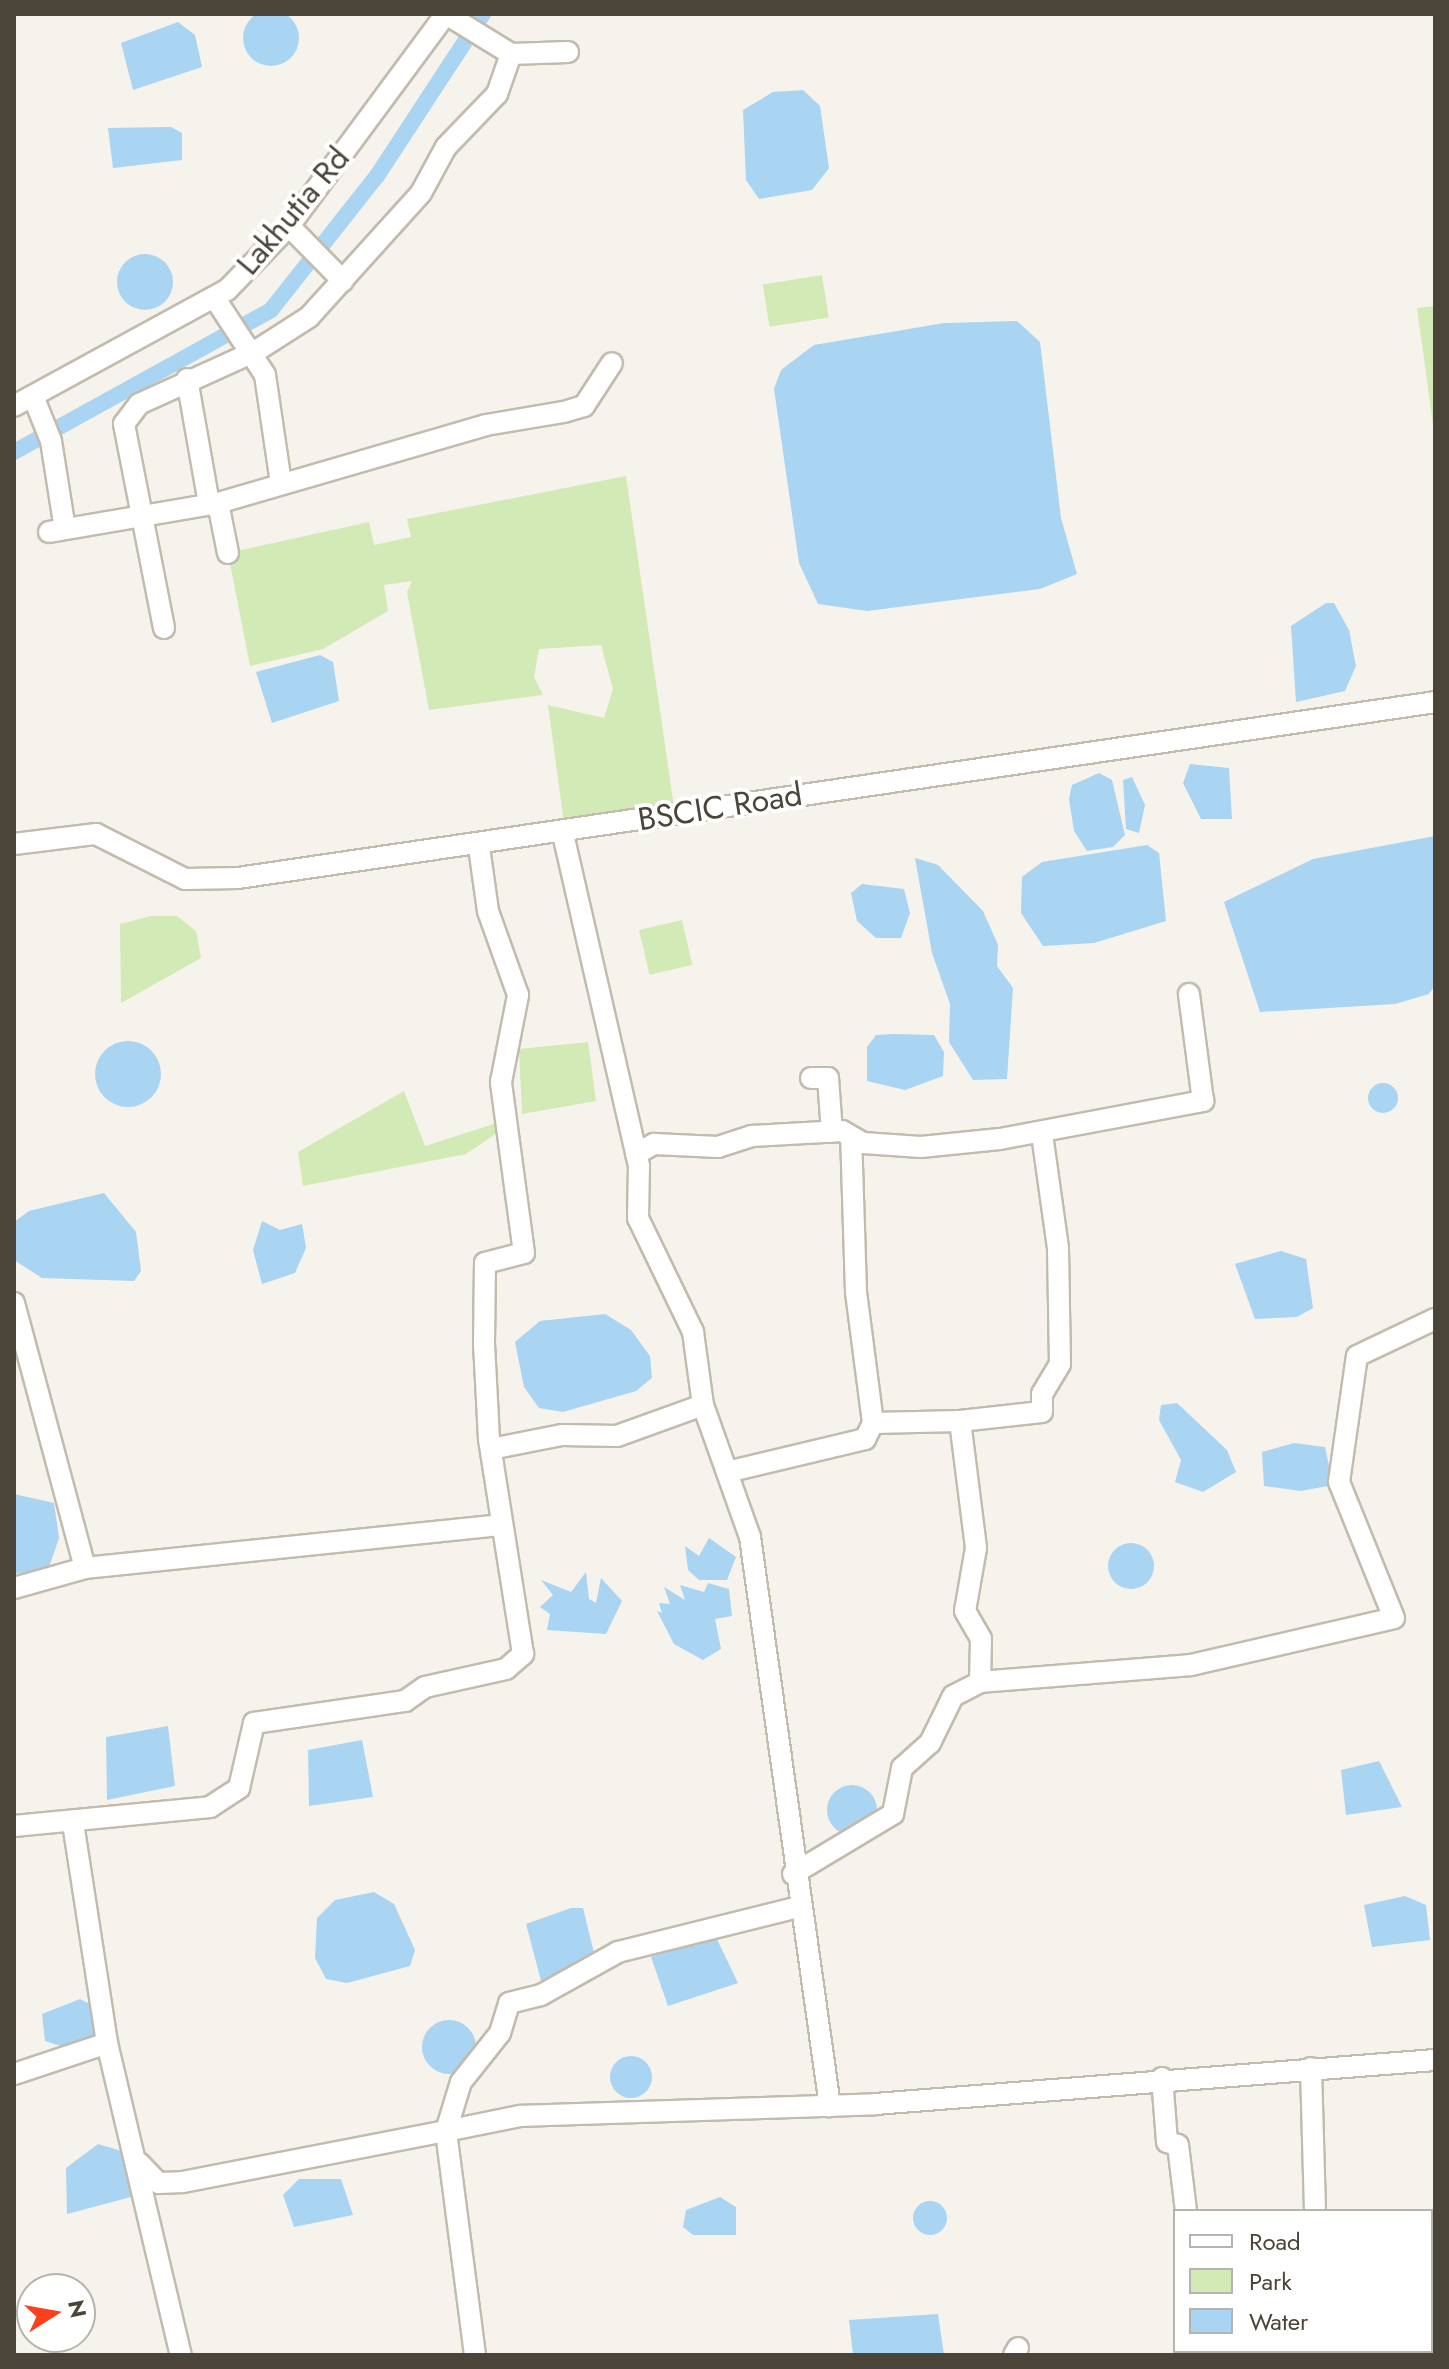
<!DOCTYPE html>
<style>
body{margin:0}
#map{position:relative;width:1449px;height:2369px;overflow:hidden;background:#f6f3ec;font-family:Jost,sans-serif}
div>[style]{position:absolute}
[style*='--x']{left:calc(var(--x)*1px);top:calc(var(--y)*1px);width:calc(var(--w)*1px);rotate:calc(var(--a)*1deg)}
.green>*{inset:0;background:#d2eab5;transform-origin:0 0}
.water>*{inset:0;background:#a9d4f2}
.round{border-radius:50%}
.canal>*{height:16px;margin:-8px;padding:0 8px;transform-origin:8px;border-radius:8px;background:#a9d4f2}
.roads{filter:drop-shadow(2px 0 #c2bbae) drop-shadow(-2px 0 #c2bbae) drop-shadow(0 2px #c2bbae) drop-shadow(0 -2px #c2bbae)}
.minor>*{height:20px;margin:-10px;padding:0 10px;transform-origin:10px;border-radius:10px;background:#fff}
span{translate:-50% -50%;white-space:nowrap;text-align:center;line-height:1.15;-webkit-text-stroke:8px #fff;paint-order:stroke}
.street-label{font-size:32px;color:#4b4439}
.frame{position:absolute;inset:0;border:16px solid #4b4439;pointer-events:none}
.legend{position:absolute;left:1173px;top:2209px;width:260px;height:144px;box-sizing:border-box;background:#fff;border:2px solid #b7b4b0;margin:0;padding:10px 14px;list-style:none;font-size:24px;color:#4b4439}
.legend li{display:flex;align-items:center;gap:16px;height:40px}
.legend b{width:40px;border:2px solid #b7b4b0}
.north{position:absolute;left:16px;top:2273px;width:80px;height:80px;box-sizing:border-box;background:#fff;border:2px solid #b7b4b0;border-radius:50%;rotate:79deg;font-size:22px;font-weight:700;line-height:32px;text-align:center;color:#4b4439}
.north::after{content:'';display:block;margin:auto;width:28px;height:36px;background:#fc3f1d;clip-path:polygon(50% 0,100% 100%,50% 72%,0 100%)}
</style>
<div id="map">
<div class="green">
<i style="left:822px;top:275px;width:43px;height:60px;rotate:81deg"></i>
<i style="clip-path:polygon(1435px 306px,1435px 439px,1417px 308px)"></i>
<i style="clip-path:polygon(626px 476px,674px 807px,564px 823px,548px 705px,604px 718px,613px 689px,601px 645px,539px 649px,534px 677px,543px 695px,429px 710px,407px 592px,412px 581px,384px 585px,388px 611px,323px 649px,250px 666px,228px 553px,369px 522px,374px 545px,411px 537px,407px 519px)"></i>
<i style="clip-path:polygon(151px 916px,177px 916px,196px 931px,201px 958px,121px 1003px,120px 924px)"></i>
<i style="left:682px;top:920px;width:46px;height:44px;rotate:77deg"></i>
<i style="clip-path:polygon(588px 1042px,596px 1101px,522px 1114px,519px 1049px)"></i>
<i style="clip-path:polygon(404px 1091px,425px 1146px,500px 1122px,500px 1131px,466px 1154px,303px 1186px,298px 1152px)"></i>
</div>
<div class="water">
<i class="round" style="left:243px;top:10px;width:56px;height:56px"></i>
<i style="clip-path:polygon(178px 22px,195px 35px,202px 67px,133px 90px,121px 43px)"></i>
<i style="clip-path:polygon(803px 90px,820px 106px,829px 168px,812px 190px,759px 199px,746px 180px,743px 110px,773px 92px)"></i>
<i style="clip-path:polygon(171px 127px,182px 133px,182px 160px,113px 168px,108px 128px)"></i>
<i class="round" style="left:117px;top:254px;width:56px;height:56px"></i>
<i style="clip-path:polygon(1017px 321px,1040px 342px,1061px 518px,1077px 574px,1040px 589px,867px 611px,818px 604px,799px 563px,774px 389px,781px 370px,814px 345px,944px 323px)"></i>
<i style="clip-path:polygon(1326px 603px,1334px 603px,1349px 630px,1356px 666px,1345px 691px,1296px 702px,1291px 626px)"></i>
<i style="clip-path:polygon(320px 655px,333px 662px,339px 701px,272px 723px,256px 672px)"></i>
<i style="clip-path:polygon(1190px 764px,1229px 768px,1232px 819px,1201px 819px,1183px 783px)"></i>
<i style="clip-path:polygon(1099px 773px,1112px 780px,1125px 835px,1113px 847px,1087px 851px,1074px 831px,1069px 799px,1072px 785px)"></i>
<i style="clip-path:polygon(1132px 777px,1145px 805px,1139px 833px,1126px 829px,1123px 780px)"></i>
<i style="clip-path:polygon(1435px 836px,1435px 985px,1429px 994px,1395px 1004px,1260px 1012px,1224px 902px,1313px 859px)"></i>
<i style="clip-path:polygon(1147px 845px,1159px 853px,1166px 921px,1094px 943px,1043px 946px,1021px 913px,1022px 877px,1042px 862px)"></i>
<i style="clip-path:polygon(915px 858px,938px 865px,983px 911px,998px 945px,997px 966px,1013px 988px,1007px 1079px,973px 1080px,949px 1042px,950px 1004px,932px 953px)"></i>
<i style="clip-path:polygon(862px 884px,904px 889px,910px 913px,901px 938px,876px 938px,857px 921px,851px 893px)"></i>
<i style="clip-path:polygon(893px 1034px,934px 1035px,944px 1052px,943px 1076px,905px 1090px,867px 1081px,867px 1047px,876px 1035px)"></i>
<i class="round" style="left:95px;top:1041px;width:66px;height:66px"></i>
<i class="round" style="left:1368px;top:1083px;width:30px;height:30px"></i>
<i style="clip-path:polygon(104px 1193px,136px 1232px,141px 1271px,134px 1281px,42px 1278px,14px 1260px,14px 1222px,29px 1211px)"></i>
<i style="clip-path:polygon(262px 1221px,280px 1230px,302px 1224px,306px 1248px,295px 1273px,262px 1284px,253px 1250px)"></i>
<i style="clip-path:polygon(1281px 1251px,1306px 1259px,1313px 1308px,1297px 1317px,1255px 1319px,1235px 1264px)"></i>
<i style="clip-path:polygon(605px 1314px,631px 1330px,650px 1356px,652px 1378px,636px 1391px,563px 1412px,539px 1408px,524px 1387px,515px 1342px,540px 1321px)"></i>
<i style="clip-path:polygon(1177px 1403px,1227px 1450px,1236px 1472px,1203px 1492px,1175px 1482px,1181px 1460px,1159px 1420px,1161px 1405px)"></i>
<i style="clip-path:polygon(1294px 1443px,1325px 1447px,1333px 1485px,1301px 1491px,1264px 1486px,1262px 1452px)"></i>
<i style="clip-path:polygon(14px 1494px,54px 1503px,59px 1538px,48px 1570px,14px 1574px)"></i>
<i style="clip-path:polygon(709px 1538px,736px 1557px,727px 1580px,699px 1580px,688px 1570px,685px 1546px,699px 1556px)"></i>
<i class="round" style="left:1108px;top:1543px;width:46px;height:46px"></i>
<i style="clip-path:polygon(586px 1572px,589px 1599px,596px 1603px,601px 1578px,622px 1601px,606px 1634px,547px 1630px,550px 1614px,540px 1607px,553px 1595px,541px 1580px,571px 1592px)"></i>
<i style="clip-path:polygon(708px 1583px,729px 1589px,732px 1616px,715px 1619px,721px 1649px,703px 1660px,674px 1644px,657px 1611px,662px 1613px,659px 1603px,670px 1604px,664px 1587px,685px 1600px,680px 1585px,704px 1592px)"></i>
<i style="clip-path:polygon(168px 1726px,175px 1786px,107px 1800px,106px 1737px)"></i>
<i style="clip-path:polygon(362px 1740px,373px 1797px,309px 1806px,308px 1750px)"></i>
<i style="clip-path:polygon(1379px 1761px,1402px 1807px,1346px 1815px,1341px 1770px)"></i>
<i class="round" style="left:827px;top:1785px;width:50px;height:50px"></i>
<i style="clip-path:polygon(374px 1892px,394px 1904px,415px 1950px,410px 1966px,347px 1983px,326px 1979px,315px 1958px,317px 1918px,335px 1900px)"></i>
<i style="clip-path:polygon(1405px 1896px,1426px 1905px,1430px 1940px,1372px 1947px,1364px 1905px)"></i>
<i style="clip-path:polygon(571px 1908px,583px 1908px,596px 1961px,543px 1988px,526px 1924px)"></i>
<i style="clip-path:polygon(714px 1933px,738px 1983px,668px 2006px,651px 1957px)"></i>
<i style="clip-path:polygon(80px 1999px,98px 2008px,94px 2038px,67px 2048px,45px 2041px,42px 2014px)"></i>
<i class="round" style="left:422px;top:2020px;width:54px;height:54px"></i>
<i class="round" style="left:610px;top:2056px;width:42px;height:42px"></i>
<i style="clip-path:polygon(98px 2144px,125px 2152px,131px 2197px,67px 2214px,66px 2168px)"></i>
<i style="clip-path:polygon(299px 2179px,341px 2179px,353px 2215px,294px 2227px,283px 2195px)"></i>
<i style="clip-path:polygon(720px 2197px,736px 2207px,736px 2235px,693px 2235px,683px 2227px,686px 2210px)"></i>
<i class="round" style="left:913px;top:2201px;width:34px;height:34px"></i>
<i style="clip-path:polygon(938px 2314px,944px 2355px,853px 2355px,849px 2320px)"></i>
</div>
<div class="canal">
<i style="--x:14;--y:452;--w:294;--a:-28.9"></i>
<i style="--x:271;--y:310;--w:171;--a:-51.7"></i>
<i style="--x:377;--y:176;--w:194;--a:-56.8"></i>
</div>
<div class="roads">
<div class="minor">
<i style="--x:446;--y:14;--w:76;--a:31.6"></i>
<i style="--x:511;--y:54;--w:57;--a:-2"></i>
<i style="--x:289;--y:226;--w:77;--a:45.5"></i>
<i style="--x:214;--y:297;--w:93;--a:56.8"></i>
<i style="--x:265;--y:375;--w:109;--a:81.6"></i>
<i style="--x:187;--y:379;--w:127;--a:80"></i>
<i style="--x:33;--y:396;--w:48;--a:68.2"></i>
<i style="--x:51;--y:441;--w:89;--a:81"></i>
<i style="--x:14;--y:406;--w:243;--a:-28.6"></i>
<i style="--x:227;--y:290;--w:89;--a:-45.9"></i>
<i style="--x:289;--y:226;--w:264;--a:-53.5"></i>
<i style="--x:218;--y:503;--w:51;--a:78.7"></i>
<i style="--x:49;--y:532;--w:171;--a:-9.7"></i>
<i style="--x:218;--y:503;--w:279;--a:-16.2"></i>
<i style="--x:486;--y:425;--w:79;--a:-9.5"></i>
<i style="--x:564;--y:412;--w:21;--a:-17"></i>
<i style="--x:584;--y:406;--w:51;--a:-56.9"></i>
<i style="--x:164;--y:628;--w:208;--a:-101.1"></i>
<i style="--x:124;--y:424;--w:25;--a:-53"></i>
<i style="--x:139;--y:404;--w:128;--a:-24.4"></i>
<i style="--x:256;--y:351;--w:63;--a:-32.7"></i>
<i style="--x:309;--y:317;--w:167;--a:-47.9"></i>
<i style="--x:421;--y:193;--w:52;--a:-61.5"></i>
<i style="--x:446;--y:147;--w:74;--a:-46.1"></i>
<i style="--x:497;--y:94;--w:42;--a:-70.7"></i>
<i style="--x:563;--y:834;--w:340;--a:77.1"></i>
<i style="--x:639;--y:1165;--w:53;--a:91.1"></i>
<i style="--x:638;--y:1218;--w:127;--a:64.2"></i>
<i style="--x:693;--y:1332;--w:74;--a:82.2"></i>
<i style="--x:703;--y:1405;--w:140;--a:70.4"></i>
<i style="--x:750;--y:1537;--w:575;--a:82"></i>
<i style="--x:14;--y:844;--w:83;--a:-7"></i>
<i style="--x:96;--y:834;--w:100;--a:26.8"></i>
<i style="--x:185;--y:879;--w:53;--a:-1.1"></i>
<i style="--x:238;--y:878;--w:1210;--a:-8.36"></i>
<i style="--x:811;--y:1078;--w:17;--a:0"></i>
<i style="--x:828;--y:1078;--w:54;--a:85.8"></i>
<i style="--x:636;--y:1154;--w:21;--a:-29"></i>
<i style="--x:654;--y:1144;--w:64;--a:2.7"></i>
<i style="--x:718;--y:1147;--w:36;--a:-18"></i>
<i style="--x:752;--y:1136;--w:90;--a:-3.2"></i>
<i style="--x:842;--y:1131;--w:24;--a:30"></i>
<i style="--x:863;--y:1143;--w:58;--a:3.9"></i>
<i style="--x:921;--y:1147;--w:79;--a:-5.8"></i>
<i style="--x:1000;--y:1139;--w:207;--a:-10.6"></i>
<i style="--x:1203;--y:1101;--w:108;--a:-97.5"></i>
<i style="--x:14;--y:1303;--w:274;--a:75"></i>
<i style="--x:85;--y:1568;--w:74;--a:164.3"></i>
<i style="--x:960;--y:1421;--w:82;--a:-6.3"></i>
<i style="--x:1042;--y:1412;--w:18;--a:-90"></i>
<i style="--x:1042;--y:1394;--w:35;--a:-59"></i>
<i style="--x:1060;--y:1364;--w:116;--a:-91"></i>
<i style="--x:1058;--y:1248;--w:115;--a:-98"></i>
<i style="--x:873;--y:1423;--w:87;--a:-1.3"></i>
<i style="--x:960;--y:1421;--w:128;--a:82.8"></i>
<i style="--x:976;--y:1548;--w:64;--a:99.9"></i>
<i style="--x:965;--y:1611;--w:32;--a:60"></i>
<i style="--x:981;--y:1639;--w:43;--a:91.3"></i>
<i style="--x:491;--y:1449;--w:72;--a:-11.2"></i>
<i style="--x:562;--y:1435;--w:55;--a:1"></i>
<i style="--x:617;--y:1436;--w:91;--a:-19.8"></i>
<i style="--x:731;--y:1471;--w:138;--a:-13.4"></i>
<i style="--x:865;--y:1439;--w:18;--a:-63"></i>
<i style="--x:873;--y:1423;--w:132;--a:-97.4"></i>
<i style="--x:856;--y:1292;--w:155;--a:-91.8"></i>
<i style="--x:85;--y:1568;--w:419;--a:-5.9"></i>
<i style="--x:73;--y:1823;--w:223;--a:81.2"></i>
<i style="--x:107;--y:2043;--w:321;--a:76.7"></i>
<i style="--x:14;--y:1826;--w:197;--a:-5.5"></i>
<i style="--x:210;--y:1807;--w:35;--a:-33"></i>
<i style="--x:239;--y:1788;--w:67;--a:-77"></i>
<i style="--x:254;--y:1723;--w:153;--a:-8.3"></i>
<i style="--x:405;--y:1701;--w:24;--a:-35"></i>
<i style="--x:425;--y:1687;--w:83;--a:-12.5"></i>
<i style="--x:506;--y:1669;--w:23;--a:-41"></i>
<i style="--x:523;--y:1654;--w:218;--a:-99"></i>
<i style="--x:489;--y:1439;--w:96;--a:-93"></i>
<i style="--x:484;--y:1343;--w:80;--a:-89.3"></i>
<i style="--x:485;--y:1263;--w:40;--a:-14.4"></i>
<i style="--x:524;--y:1253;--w:173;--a:-97.7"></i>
<i style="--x:501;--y:1082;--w:89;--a:-78.9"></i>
<i style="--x:518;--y:995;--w:89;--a:-109.7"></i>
<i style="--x:488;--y:911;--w:65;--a:-98"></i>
<i style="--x:793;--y:1874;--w:117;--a:-31"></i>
<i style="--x:893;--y:1814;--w:47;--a:-78.9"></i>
<i style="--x:902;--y:1768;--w:38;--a:-42"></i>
<i style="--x:930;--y:1743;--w:52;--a:-63.9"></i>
<i style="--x:953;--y:1696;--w:30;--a:-27"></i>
<i style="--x:980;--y:1682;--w:212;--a:-4.6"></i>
<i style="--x:1191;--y:1665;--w:208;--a:-13"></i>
<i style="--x:1394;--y:1618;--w:147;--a:-112"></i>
<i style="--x:1339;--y:1482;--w:127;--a:-81.9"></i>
<i style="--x:1357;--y:1356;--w:86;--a:-25.4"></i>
<i style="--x:1311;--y:2068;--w:143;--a:88.4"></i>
<i style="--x:14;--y:2074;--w:98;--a:-18.4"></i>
<i style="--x:1162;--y:2078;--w:64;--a:85.5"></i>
<i style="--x:1167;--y:2142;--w:11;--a:15"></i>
<i style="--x:1178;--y:2145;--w:66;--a:83.1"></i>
<i style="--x:139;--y:2163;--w:28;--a:46"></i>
<i style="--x:158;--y:2183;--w:25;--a:-2"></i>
<i style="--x:183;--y:2182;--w:268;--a:-11"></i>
<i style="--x:446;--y:2131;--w:51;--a:-73"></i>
<i style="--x:461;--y:2082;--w:63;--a:-51.5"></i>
<i style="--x:500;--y:2033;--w:31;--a:-73"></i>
<i style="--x:509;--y:2003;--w:33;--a:-14"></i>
<i style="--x:541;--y:1995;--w:88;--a:-29.2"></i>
<i style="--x:618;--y:1952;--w:186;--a:-14"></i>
<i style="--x:1211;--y:2351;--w:4;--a:76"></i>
<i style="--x:1267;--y:2351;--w:4;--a:90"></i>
<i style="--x:475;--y:2355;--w:226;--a:-97.4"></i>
<i style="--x:446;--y:2131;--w:76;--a:-11.5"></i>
<i style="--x:520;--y:2116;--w:355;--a:-1.9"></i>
<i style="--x:875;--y:2104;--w:562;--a:-4.49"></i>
<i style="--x:1014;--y:2355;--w:8;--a:-60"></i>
</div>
</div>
<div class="street-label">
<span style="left:293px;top:211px;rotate:-50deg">Lakhutia Rd</span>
<span style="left:720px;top:807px;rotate:-9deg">BSCIC Road</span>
</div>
<div class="frame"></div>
<ul class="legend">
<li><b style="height:10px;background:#fff"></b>Road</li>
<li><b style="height:22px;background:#d2eab5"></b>Park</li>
<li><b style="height:22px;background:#a9d4f2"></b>Water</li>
</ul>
<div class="north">N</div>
</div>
